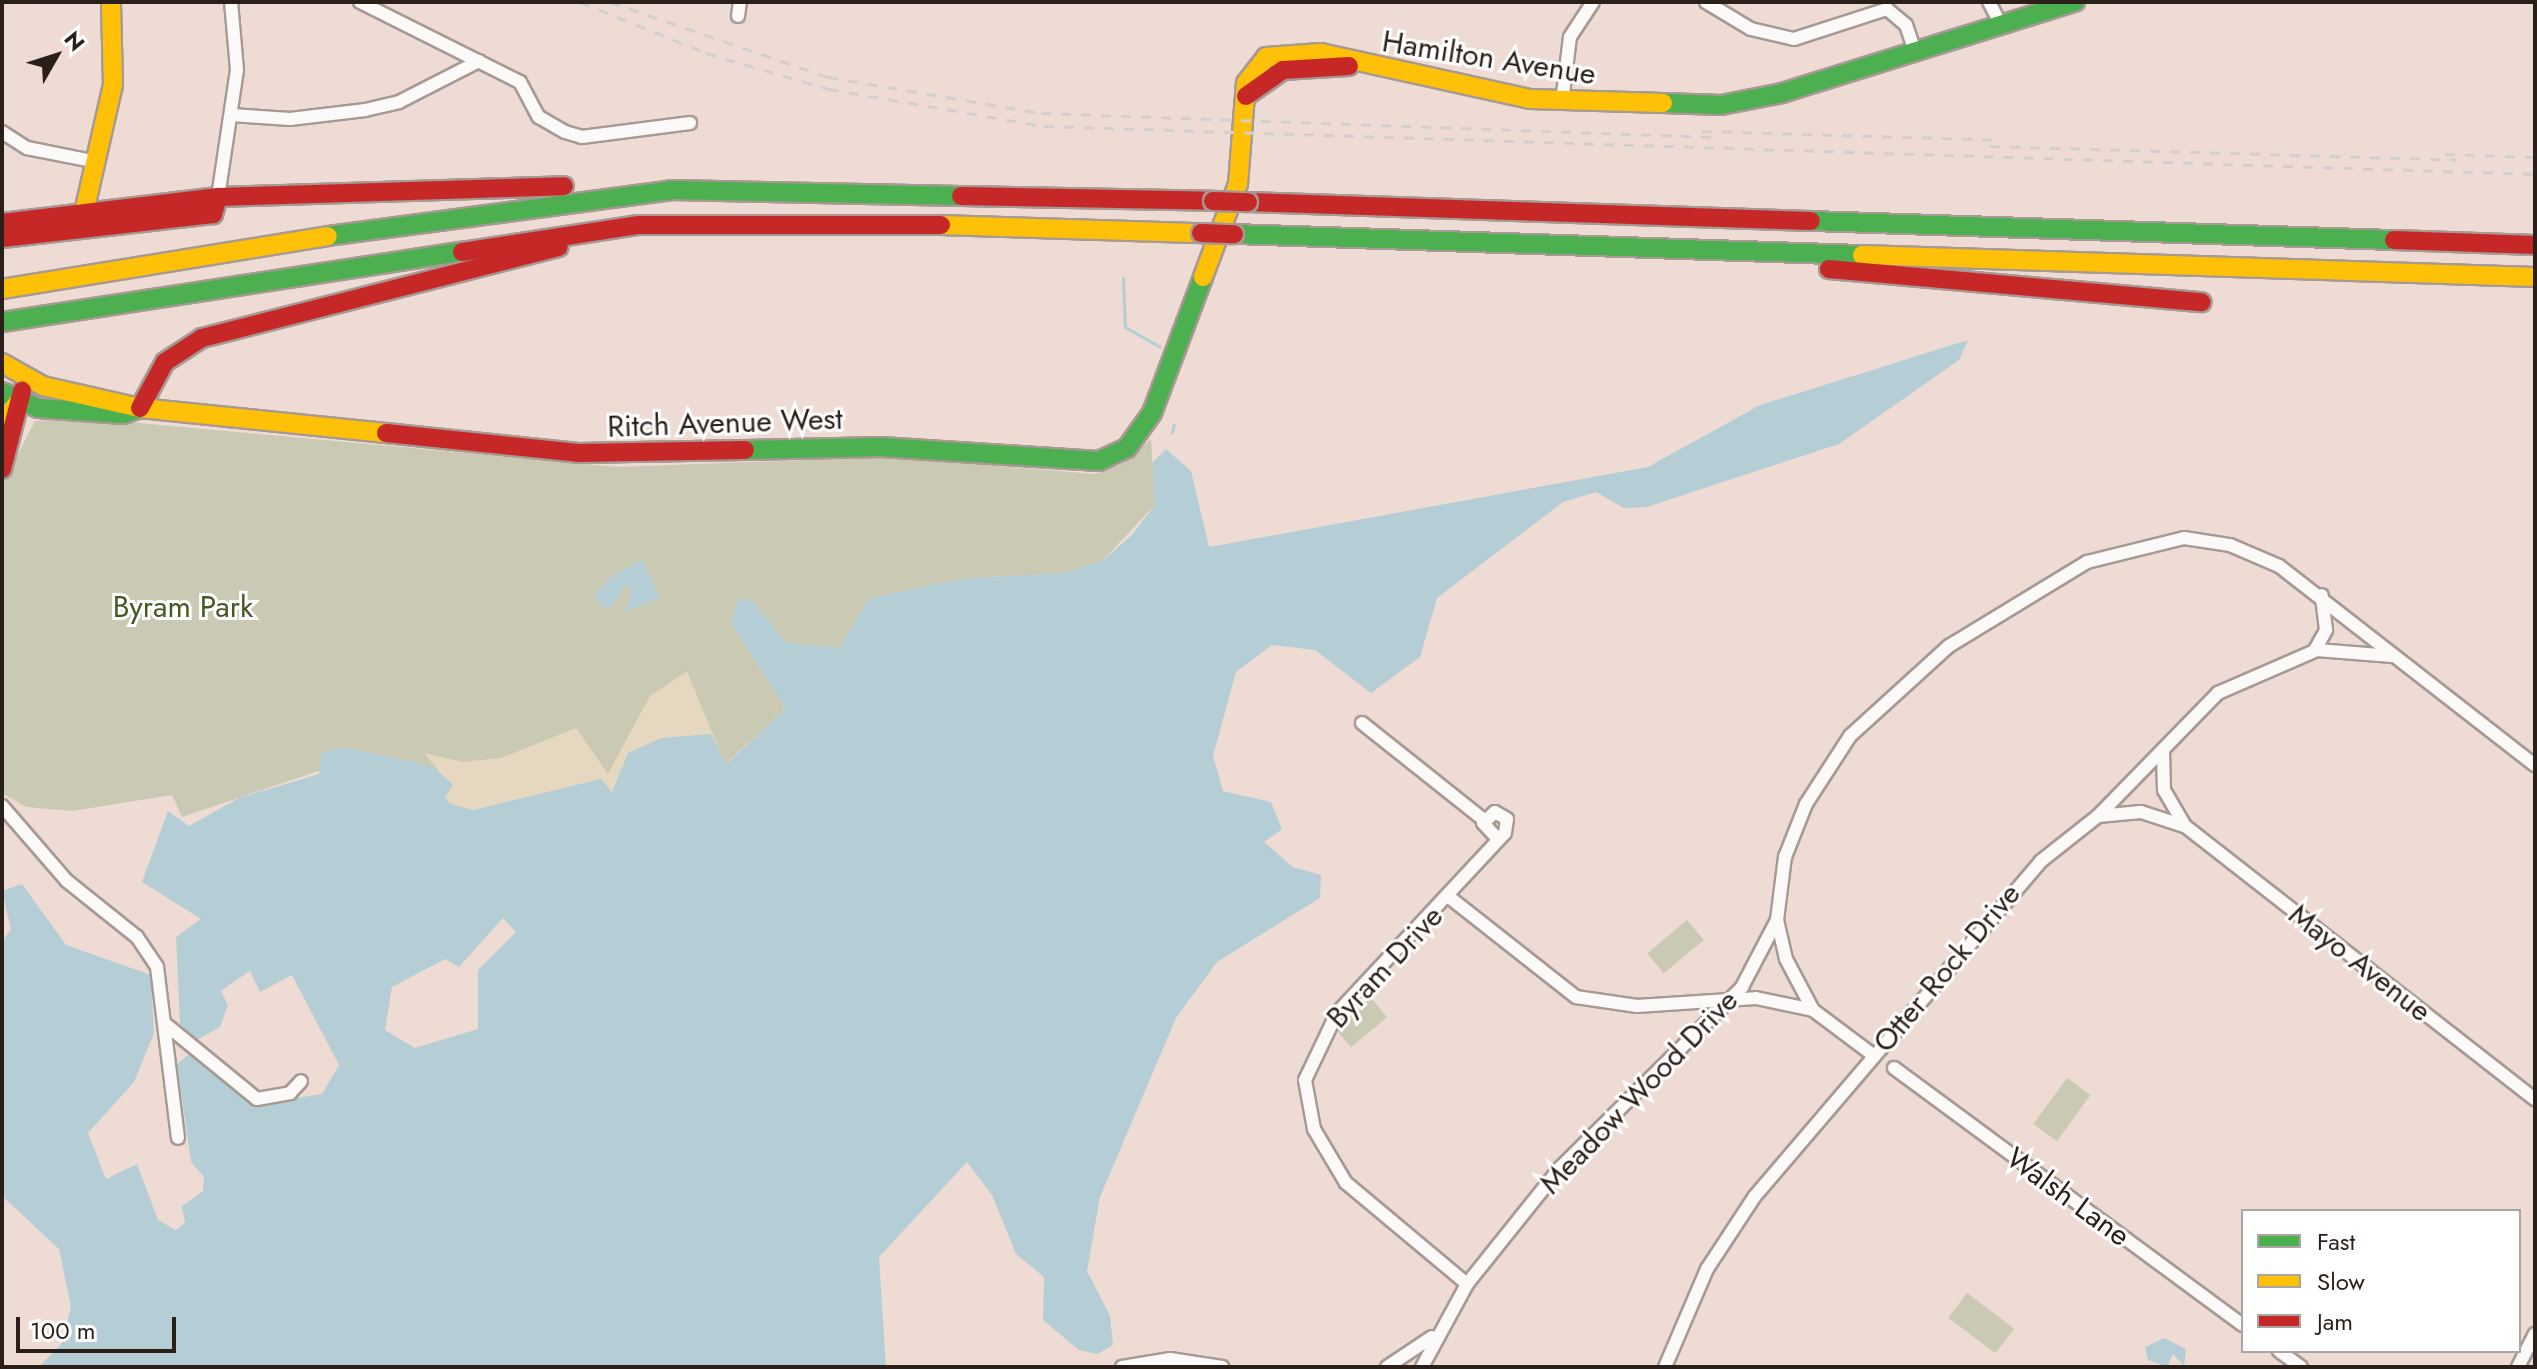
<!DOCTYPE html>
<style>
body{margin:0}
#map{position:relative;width:2537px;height:1369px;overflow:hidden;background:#eedbd3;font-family:Jost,sans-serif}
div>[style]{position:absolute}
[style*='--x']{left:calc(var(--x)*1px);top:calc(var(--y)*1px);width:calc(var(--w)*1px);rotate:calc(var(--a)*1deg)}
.green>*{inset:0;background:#cac9b4;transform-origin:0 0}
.sand>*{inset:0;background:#e6d8c0}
.water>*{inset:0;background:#b5ced6}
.stream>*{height:3px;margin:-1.5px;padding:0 1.5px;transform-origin:1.5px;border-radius:1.5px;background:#b5ced6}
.roads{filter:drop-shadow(2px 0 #a79993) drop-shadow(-2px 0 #a79993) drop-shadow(0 2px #a79993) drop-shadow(0 -2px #a79993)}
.street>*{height:12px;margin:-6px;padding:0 6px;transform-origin:6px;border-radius:6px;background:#fcfaf8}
.fast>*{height:18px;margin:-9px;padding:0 9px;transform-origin:9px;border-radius:9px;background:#4caf50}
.slow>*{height:18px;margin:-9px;padding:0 9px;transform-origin:9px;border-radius:9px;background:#ffc107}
.jam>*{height:18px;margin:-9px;padding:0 9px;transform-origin:9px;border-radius:9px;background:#c62828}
.rail>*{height:3px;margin-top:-1.5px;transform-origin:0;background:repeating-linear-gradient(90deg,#d4cfcc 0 10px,transparent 0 20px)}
.bridges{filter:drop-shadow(2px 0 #a79993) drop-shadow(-2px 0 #a79993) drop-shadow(0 2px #a79993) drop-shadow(0 -2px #a79993)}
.jam-bridge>*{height:18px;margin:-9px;padding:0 9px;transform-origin:9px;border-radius:9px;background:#c62828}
span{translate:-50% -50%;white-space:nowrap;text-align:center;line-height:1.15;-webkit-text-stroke:6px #fff;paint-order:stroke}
.street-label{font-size:30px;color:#2b1f19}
.park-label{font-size:30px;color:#465822}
.frame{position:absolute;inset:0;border:4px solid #2b1f19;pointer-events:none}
.legend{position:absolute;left:2241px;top:1209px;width:280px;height:144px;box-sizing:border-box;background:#fff;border:2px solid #aaa5a3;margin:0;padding:10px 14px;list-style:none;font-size:24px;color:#2b1f19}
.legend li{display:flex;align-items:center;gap:16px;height:40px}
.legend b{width:40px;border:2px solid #aaa5a3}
.north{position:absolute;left:16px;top:16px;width:80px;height:80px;-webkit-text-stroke:6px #fff;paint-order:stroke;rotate:51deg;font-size:22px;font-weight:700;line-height:32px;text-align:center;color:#2b1f19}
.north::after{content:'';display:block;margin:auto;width:28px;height:36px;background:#2b1f19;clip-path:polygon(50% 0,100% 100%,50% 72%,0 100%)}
.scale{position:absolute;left:16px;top:1317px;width:160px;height:36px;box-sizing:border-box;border:4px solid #2b1f19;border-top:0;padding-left:10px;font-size:24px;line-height:28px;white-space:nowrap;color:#2b1f19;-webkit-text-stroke:6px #fff;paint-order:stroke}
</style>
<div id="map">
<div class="green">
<i style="clip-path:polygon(85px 418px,618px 467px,889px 457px,1095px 474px,1122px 464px,1151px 439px,1155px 505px,1103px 560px,1066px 573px,967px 578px,839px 648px,784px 642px,755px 603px,731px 623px,786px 709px,725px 764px,612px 792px,351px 760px,182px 817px,172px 795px,72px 811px,26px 807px,2px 793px,2px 485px,35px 421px)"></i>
<i style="left:1687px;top:920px;width:26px;height:52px;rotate:50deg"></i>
<i style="left:1371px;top:998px;width:25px;height:47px;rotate:50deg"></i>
<i style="left:2067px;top:1078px;width:29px;height:57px;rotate:36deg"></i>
<i style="left:1967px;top:1293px;width:59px;height:31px;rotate:37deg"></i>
</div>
<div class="sand">
<i style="clip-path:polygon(687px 671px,725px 764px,644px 791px,442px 816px,446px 779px,424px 753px,463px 762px,501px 758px,576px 728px,608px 774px,650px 696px)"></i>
</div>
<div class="water">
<i style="clip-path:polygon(evenodd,1968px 340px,1959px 360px,1839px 444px,1647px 507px,1624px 508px,1596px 492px,1563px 502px,1437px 598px,1420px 657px,1371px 693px,1315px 650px,1272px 645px,1236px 672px,1213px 756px,1223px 791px,1271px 802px,1282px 829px,1264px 842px,1293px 867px,1321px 875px,1320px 898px,1217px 962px,1176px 1018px,1100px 1197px,1087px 1271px,1110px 1316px,1113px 1345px,1097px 1354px,1079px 1350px,1043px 1320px,1044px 1277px,1016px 1254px,992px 1195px,967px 1162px,879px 1257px,886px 1367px,39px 1367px,62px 1343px,71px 1307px,59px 1249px,2px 1196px,2px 942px,11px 929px,2px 891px,22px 884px,66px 945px,151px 975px,154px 1033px,134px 1082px,88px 1133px,106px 1179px,137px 1164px,158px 1220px,176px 1230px,185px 1223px,182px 1206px,203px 1191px,204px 1177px,191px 1162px,177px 1064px,193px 1051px,252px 1105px,322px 1094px,339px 1065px,292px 975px,260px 992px,250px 971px,229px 985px,221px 991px,228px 1005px,220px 1027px,197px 1040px,180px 1024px,176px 937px,201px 919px,142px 882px,168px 811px,189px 826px,239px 798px,319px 774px,321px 753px,344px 747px,434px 767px,453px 785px,445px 797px,450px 804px,473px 810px,601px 779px,612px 792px,628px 753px,661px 738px,711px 734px,726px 764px,786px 709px,731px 623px,739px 597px,755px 603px,785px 642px,839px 648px,869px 598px,967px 578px,1066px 573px,1103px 560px,1131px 536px,1155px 505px,1152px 463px,1166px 449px,1191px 471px,1209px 547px,1648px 467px,1760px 405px,1968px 340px,503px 918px,516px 932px,478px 970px,478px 1029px,415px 1048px,385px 1030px,392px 987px,445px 959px,459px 967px,503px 918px)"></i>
<i style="clip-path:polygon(642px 560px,660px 597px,625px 613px,632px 591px,626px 584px,610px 609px,601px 605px,594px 596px,612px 576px)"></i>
<i style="clip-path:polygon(2164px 1338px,2186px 1349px,2184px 1366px,2173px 1354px,2167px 1367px,2148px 1360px,2145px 1347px)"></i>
</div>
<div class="stream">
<i style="--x:1123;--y:278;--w:49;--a:87.7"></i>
<i style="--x:1125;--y:327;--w:40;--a:29.7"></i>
<i style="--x:1172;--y:432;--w:8;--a:-76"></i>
</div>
<div class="roads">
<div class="street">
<i style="--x:360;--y:2;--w:179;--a:26.6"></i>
<i style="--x:520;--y:82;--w:40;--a:62"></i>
<i style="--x:539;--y:117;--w:30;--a:30"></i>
<i style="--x:565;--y:132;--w:18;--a:16"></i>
<i style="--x:582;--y:137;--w:109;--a:-7.4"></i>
<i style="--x:1706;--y:2;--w:52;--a:31"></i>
<i style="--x:1751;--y:29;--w:44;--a:13.1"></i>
<i style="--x:1794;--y:39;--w:98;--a:-17.9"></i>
<i style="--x:1887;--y:9;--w:25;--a:40"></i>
<i style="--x:1906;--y:25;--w:28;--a:71"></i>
<i style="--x:1989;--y:2;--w:26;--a:62"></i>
<i style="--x:738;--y:16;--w:14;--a:-82"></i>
<i style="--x:1562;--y:102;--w:65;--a:-83"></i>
<i style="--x:1570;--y:37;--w:42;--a:-56.7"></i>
<i style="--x:231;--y:115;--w:59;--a:3.9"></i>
<i style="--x:290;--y:119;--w:76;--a:-6.8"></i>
<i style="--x:365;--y:110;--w:35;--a:-13"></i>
<i style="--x:399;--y:102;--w:90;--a:-27.1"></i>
<i style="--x:2;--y:132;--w:30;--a:33"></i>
<i style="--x:27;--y:148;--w:71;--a:11.3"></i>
<i style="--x:218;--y:197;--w:128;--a:-81.5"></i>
<i style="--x:237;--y:70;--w:68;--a:-95"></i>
<i style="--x:2315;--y:650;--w:23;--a:-61"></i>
<i style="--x:2326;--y:630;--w:35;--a:-97"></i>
<i style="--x:1362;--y:723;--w:156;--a:38.5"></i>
<i style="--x:2163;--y:750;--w:40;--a:88.6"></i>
<i style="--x:2164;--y:790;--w:42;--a:59.7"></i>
<i style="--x:2185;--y:826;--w:444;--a:38"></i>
<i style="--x:2;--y:806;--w:99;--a:49.1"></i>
<i style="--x:67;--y:881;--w:90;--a:38.7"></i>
<i style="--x:137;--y:937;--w:36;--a:56"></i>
<i style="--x:157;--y:967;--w:172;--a:83"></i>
<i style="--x:2098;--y:816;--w:43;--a:-5.3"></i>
<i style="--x:2141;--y:812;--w:45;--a:18"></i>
<i style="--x:1449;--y:897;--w:162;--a:38.2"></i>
<i style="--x:1576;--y:997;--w:62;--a:8.4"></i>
<i style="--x:1637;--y:1006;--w:119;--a:-3.8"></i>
<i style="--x:1756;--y:998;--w:58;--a:11.9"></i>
<i style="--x:1777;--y:920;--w:40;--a:77"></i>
<i style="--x:1786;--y:959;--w:58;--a:62.1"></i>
<i style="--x:1813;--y:1010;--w:75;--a:36.9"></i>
<i style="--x:164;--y:1023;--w:120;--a:39.3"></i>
<i style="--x:257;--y:1099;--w:34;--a:-10"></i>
<i style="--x:290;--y:1093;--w:16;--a:-47"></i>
<i style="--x:1894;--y:1068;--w:433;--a:36.4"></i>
<i style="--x:1467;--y:1284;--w:158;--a:-140.1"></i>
<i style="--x:1346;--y:1183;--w:63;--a:-120.7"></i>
<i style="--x:1314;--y:1129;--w:50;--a:-100.4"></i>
<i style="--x:1305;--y:1080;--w:74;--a:-64.5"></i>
<i style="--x:1337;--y:1013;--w:246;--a:-47"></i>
<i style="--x:1505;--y:833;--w:14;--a:-82"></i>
<i style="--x:1507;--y:819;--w:14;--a:-150"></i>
<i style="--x:1495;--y:812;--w:16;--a:137"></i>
<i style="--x:1483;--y:823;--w:19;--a:47"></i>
<i style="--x:2279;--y:1351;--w:27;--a:36"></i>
<i style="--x:1122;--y:1367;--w:49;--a:-9.5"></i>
<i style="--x:1170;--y:1359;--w:53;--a:8.7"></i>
<i style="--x:1387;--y:1367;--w:54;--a:-33.7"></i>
<i style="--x:1422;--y:1367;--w:94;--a:-61.5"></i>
<i style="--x:1467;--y:1284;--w:149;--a:-51.3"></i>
<i style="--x:1560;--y:1168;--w:257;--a:-44.8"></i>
<i style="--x:1742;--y:987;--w:76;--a:-62.4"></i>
<i style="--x:1777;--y:920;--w:64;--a:-82.8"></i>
<i style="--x:1785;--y:857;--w:57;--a:-68.4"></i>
<i style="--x:1806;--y:804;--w:81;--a:-57.1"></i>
<i style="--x:1850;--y:736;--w:134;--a:-42.3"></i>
<i style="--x:1949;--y:646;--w:162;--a:-31.3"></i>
<i style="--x:2087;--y:562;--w:100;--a:-13.9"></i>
<i style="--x:2184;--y:538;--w:47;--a:8.7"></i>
<i style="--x:2230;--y:545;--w:53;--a:23.2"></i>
<i style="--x:2279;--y:566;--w:324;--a:37.9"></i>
<i style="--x:1665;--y:1367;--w:107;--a:-66.8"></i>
<i style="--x:1707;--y:1269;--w:87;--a:-56.7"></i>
<i style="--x:1755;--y:1196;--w:440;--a:-49.5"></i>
<i style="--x:2041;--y:861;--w:73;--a:-38.3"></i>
<i style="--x:2098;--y:816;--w:172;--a:-45.7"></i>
<i style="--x:2218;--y:693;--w:108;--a:-23.5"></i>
<i style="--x:2317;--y:650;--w:75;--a:4.6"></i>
<i style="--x:2518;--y:1367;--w:37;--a:-63"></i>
</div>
<div class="fast">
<i style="--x:1663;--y:103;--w:58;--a:2"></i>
<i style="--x:1721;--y:105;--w:62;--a:-11.1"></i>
<i style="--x:1782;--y:93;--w:307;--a:-17.3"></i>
<i style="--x:1811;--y:221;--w:583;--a:1.87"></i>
<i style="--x:1234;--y:234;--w:628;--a:1.92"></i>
<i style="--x:328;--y:236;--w:346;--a:-7.6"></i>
<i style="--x:671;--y:190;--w:290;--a:1.2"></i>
<i style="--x:2;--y:322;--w:465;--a:-8.7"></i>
<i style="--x:2;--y:392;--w:39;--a:24"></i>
<i style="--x:38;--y:408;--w:85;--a:4"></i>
<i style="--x:123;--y:414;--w:18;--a:-19"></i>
<i style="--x:745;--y:450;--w:136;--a:-1.3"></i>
<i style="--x:881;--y:447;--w:218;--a:3.7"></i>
<i style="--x:1099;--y:461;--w:31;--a:-25"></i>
<i style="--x:1127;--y:448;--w:43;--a:-54.5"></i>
<i style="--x:1152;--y:413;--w:145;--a:-69.4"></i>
</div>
<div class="slow">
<i style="--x:82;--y:221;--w:139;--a:-77.2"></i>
<i style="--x:113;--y:85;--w:83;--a:-91.4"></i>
<i style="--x:941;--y:225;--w:260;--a:1.8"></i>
<i style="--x:1862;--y:255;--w:673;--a:1.87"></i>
<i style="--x:1203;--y:277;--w:99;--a:-69.4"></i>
<i style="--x:1238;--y:184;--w:101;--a:-85.5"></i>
<i style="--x:1246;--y:83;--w:33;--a:-52"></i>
<i style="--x:1266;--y:57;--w:55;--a:-4.2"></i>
<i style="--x:1321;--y:53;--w:214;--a:12.4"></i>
<i style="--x:1530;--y:99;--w:133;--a:1.7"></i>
<i style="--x:2;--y:289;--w:330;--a:-9.2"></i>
<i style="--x:2;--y:363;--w:47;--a:29.3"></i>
<i style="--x:43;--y:386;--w:99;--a:12.8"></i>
<i style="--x:140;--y:408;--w:247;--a:5.8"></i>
<i style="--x:2;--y:422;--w:26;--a:-51"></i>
</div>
<div class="jam">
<i style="--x:1246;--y:96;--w:45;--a:-35.1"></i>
<i style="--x:1283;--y:70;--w:66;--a:-3.5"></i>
<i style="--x:961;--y:196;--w:252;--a:1.1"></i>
<i style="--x:218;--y:197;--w:346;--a:-1.8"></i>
<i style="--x:1248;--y:202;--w:563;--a:1.93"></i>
<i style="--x:2;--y:223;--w:218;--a:-6.9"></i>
<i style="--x:218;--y:197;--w:18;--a:106"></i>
<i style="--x:213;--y:214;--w:212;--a:173.5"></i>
<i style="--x:2394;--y:240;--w:141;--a:2"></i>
<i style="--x:462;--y:252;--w:179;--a:-8.7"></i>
<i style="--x:639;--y:225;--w:302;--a:0"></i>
<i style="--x:1829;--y:269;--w:374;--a:5.1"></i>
<i style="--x:140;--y:408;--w:52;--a:-61.5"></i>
<i style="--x:165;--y:362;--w:44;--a:-33"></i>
<i style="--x:202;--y:338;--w:368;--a:-14.3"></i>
<i style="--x:386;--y:433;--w:193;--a:5.9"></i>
<i style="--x:578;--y:453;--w:167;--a:-1"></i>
<i style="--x:2;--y:469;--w:81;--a:-75.6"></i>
</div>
</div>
<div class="rail">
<i style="--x:580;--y:2;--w:136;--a:22"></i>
<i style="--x:706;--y:53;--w:128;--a:16.3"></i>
<i style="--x:829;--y:89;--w:218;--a:9.8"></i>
<i style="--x:1044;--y:126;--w:1492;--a:1.84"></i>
<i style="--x:610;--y:2;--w:231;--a:19"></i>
<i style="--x:828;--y:77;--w:216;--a:9.6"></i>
<i style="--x:1041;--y:113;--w:673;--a:2.04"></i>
<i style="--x:1702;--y:131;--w:299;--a:1.7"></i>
<i style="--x:1990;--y:146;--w:467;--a:1.7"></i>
<i style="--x:2445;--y:154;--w:90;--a:1.9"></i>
</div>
<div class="bridges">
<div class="jam-bridge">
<i style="--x:1213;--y:201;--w:35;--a:2"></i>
<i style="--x:1201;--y:233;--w:33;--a:2"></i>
</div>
</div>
<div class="street-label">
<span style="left:1489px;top:58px;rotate:9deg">Hamilton Avenue</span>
<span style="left:725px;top:423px;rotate:-2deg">Ritch Avenue West</span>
<span style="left:2360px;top:963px;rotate:38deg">Mayo Avenue</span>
<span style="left:1385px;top:967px;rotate:-47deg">Byram Drive</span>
<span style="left:1947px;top:968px;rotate:-50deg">Otter Rock Drive</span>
<span style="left:1639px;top:1092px;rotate:-46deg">Meadow Wood Drive</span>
<span style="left:2068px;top:1197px;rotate:36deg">Walsh Lane</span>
</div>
<div class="park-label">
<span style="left:183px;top:607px">Byram Park</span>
</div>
<div class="frame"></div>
<ul class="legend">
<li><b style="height:10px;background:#4caf50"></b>Fast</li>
<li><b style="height:10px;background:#ffc107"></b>Slow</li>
<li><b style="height:10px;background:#c62828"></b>Jam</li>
</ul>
<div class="north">N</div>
<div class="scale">100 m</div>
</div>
